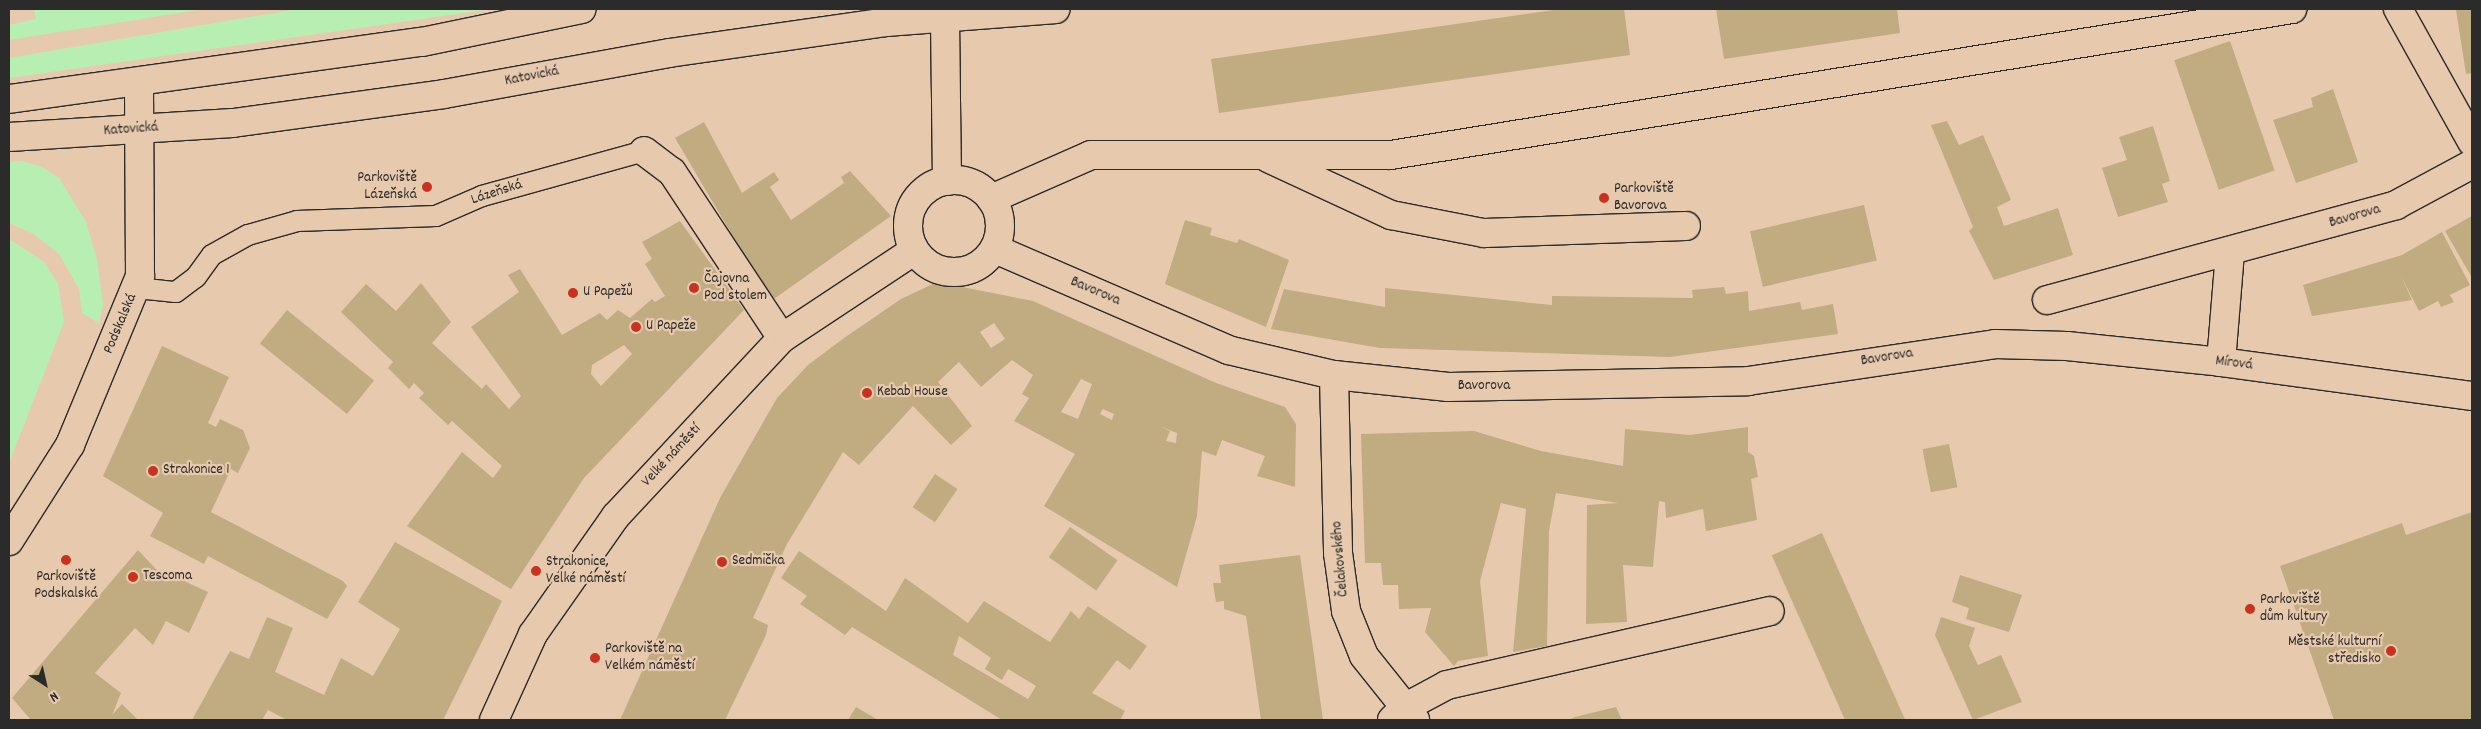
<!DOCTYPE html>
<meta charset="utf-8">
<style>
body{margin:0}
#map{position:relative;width:2481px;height:729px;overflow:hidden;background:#e7caae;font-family:Dekko,sans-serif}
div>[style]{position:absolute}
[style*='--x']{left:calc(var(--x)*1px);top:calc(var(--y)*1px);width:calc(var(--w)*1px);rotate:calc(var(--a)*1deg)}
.green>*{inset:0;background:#b7efb3}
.building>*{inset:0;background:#c1ab81;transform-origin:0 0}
.roads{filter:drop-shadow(1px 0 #2b2b2b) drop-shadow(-1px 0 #2b2b2b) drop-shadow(0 1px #2b2b2b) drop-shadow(0 -1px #2b2b2b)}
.lane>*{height:20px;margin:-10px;padding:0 10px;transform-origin:10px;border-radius:10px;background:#e7caae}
.street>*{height:28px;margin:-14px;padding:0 14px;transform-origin:14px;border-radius:14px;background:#e7caae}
.street>.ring{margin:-14px;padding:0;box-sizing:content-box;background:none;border:28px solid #e7caae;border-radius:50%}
.secondary>*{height:28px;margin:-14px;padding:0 14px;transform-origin:14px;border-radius:14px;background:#e7caae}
.dots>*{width:14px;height:14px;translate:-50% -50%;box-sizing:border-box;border:2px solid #e7caae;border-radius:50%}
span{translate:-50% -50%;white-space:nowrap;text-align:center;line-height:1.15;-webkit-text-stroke:4.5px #e7caae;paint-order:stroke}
.street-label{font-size:15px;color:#2b2b2b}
.poi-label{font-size:15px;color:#2b2b2b}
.right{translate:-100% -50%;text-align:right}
.left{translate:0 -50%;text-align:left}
.frame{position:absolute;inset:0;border:10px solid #2b2b2b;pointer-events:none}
.north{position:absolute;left:20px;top:659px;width:50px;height:50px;-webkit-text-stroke:4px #e7caae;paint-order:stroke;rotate:145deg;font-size:14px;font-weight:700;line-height:20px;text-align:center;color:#2b2b2b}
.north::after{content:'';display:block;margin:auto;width:18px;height:22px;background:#2b2b2b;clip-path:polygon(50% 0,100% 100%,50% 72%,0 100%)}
</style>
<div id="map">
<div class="green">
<i style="clip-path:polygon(34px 9px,204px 9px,9px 40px,9px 25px,36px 19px)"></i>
<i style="clip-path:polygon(298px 9px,492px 9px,9px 78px,9px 58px)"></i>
<i style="clip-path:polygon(22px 161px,42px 167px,59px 178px,86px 222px,97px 260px,103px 305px,99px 323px,82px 313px,79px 289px,59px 254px,34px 234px,9px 223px,9px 162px)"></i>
<i style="clip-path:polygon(9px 239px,44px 262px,58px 284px,64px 322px,9px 463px)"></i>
</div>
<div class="building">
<i style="clip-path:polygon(1561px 9px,1624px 9px,1630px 55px,1219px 113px,1211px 59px)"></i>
<i style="clip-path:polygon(1716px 9px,1897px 9px,1900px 33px,1724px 59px)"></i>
<i style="clip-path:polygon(2472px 9px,2472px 73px,2466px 74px,2456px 10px)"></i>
<i style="left:2230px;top:41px;width:137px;height:59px;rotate:71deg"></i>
<i style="clip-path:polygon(2333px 89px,2358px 162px,2296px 183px,2273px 120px,2313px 107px,2311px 98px)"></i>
<i style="clip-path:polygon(1947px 121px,1959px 145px,1983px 135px,2011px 200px,1997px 207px,2004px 226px,2058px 208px,2073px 255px,1994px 280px,1969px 231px,1973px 227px,1931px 125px)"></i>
<i style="clip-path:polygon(704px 122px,742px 193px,774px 172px,779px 180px,770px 187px,791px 220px,844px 183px,841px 177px,850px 171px,891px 216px,771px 301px,675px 138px)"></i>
<i style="clip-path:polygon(2153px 126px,2170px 181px,2162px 184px,2168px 202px,2118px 217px,2102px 168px,2127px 160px,2119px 137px)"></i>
<i style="left:1864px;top:205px;width:57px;height:117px;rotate:77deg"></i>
<i style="clip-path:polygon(2472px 216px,2472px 275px,2471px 276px,2445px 231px)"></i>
<i style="clip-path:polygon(1185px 220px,1212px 228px,1210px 235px,1237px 243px,1239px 239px,1289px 260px,1266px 327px,1165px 284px)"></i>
<i style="clip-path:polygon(evenodd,680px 221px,744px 310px,584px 478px,511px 589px,407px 526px,462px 452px,493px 478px,502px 466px,452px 421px,448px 425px,419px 398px,424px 393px,414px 383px,409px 389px,388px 368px,393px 362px,341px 312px,366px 284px,396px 311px,421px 283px,451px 322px,432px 343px,482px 389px,486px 384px,509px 409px,521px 396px,471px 327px,519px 292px,508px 275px,520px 269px,562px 335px,600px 313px,607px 320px,618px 310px,630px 318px,652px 299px,655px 302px,665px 296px,645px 264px,652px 259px,642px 242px,680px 221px,624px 345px,632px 354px,601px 386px,591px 374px,592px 365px,624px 345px)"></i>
<i style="clip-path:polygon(2442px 232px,2470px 285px,2450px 295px,2454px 302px,2441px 307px,2438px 301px,2419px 311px,2401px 276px,2412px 300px,2312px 316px,2303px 285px,2402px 255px)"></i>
<i style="clip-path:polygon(evenodd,937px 282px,1033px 301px,1216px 383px,1285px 407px,1296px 424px,1295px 487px,1257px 476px,1265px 456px,1222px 440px,1216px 456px,1202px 451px,1197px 516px,1177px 587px,1044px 506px,1075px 454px,1014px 421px,1029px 398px,1022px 394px,1033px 375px,1012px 360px,981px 387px,959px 362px,938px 382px,972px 426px,951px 445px,913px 406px,859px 465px,843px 452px,787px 544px,753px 618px,768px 625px,766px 635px,725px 720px,620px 720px,720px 498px,777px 398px,808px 365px,844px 338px,901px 299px,937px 282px,994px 323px,1005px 339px,991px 348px,980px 332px,994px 323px,937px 282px,1081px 379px,1092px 384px,1078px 419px,1061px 412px,1081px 379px,937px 282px,1103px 409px,1114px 414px,1112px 420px,1100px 414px,1103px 409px,937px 282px,1159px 426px,1177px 433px,1176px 443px,1166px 441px,1170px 431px,1159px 426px)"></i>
<i style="clip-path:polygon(1724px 287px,1726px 294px,1748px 291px,1749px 311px,1800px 302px,1802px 310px,1833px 304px,1838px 334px,1670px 357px,1380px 348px,1271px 329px,1284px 289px,1385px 307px,1385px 288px,1552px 305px,1552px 296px,1693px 298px,1692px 290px)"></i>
<i style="left:287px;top:310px;width:112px;height:43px;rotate:39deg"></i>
<i style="clip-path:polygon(162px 346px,229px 377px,208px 423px,216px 427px,220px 419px,243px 430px,250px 448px,238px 473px,231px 469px,211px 512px,343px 581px,347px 586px,327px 619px,208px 556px,204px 564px,150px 536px,163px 513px,103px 476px)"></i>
<i style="clip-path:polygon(1748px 427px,1748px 452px,1754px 456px,1758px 477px,1751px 479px,1757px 520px,1706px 531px,1703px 509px,1666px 518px,1665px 502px,1659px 501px,1653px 567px,1623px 565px,1627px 622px,1586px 624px,1587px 505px,1618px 503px,1556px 493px,1549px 531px,1547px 646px,1513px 652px,1526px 509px,1501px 503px,1480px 581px,1488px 656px,1458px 661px,1454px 666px,1425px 632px,1431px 608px,1399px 609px,1398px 585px,1383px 585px,1381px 563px,1365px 563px,1361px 434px,1474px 431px,1541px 451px,1623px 466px,1625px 429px,1690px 435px)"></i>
<i style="left:1949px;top:444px;width:44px;height:27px;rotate:79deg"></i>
<i style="left:935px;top:474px;width:27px;height:40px;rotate:34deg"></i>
<i style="clip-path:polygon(2472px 512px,2472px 720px,2334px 720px,2280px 566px,2402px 523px,2406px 535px)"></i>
<i style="left:1070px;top:527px;width:58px;height:37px;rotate:35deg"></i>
<i style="left:1822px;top:533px;width:205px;height:55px;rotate:66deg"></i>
<i style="clip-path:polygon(395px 542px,502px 601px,443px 720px,287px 720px,268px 710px,262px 720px,192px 720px,230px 651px,249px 659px,267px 617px,293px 628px,275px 672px,324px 695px,341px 658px,373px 676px,400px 629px,358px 602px)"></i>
<i style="clip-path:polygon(138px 550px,168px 582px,173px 576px,208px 592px,189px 633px,166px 621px,153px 645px,135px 628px,95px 673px,121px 693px,112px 715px,122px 704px,138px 720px,31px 720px,12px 698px)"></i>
<i style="clip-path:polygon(evenodd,799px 551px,886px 611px,905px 578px,968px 623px,984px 601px,1050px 642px,1071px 611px,1079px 619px,1088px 606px,1147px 646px,1130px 670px,1117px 660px,1092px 693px,1125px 711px,1120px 720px,1002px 720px,852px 627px,845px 635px,800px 604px,807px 596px,781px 578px,799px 551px,959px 636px,991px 658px,985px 669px,1002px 680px,1008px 669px,1036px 686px,1028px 699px,953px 655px,959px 636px)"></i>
<i style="clip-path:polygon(1300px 555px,1323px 720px,1261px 720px,1246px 616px,1224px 609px,1224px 601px,1216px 602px,1213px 583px,1221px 583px,1219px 565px)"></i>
<i style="clip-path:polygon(1960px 575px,2022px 595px,2009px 632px,1966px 619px,1969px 608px,1952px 602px)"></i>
<i style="clip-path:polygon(1941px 617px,1975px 628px,1969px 646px,1978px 665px,2001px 655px,2022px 702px,1973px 720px,1935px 635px)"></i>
<i style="clip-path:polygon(856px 707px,878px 720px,848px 720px)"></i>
<i style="clip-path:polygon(1616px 707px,1622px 720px,1568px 720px,1575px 717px)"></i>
</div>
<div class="roads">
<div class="lane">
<i style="--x:137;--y:288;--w:39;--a:6"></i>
<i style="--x:176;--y:292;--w:25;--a:-37"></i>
<i style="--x:196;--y:277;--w:27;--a:-54"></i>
<i style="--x:212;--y:255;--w:41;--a:-29.1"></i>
<i style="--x:248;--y:235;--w:51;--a:-15.9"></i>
<i style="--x:297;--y:221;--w:139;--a:-2.1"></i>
<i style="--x:436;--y:216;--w:50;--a:-23.5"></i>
<i style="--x:482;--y:196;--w:168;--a:-15.5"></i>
</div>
<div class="street">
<i style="--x:2398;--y:9;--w:152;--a:60.9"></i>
<i style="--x:945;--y:18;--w:163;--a:89.3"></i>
<i style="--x:644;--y:151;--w:35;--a:37"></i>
<i style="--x:672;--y:172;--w:199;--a:56.5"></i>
<i style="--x:1268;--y:158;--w:136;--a:24.9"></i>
<i style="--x:1391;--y:215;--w:95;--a:11"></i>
<i style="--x:1484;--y:233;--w:202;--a:-2"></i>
<i class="ring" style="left:908px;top:180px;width:64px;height:64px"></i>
<i style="--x:991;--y:199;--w:109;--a:-23.7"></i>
<i style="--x:1091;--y:155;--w:300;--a:0"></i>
<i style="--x:1391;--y:155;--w:913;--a:-9.2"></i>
<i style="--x:995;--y:249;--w:254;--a:23.4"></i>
<i style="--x:1228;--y:350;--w:109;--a:13.3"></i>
<i style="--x:1334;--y:375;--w:115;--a:6"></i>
<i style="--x:1448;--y:387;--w:300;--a:-1.1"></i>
<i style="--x:1748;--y:381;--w:250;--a:-8.5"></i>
<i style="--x:1995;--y:344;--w:72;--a:1.6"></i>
<i style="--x:2067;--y:346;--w:155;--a:5.9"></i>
<i style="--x:2221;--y:362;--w:253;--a:7.7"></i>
<i style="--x:2047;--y:300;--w:362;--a:-15.2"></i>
<i style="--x:2396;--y:205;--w:86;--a:-28.3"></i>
<i style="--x:2221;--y:362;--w:110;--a:-85.3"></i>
<i style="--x:1334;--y:375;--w:178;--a:88.7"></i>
<i style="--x:1338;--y:553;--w:59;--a:82.1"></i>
<i style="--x:1346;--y:611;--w:48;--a:68.2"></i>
<i style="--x:1364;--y:656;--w:82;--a:51.4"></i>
<i style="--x:9;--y:541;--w:114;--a:-57.6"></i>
<i style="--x:70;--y:445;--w:183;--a:-67.5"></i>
<i style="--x:140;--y:276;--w:192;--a:-90.3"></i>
<i style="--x:494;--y:720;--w:94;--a:-65.6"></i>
<i style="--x:533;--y:634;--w:144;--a:-54.9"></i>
<i style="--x:616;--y:516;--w:243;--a:-47"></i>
<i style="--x:782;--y:338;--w:159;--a:-33.5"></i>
<i style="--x:1392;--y:720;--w:17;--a:-45"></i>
<i style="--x:1404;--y:708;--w:49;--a:-28.1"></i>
<i style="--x:1447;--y:685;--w:331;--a:-12.9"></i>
</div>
<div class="secondary">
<i style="--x:9;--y:99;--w:417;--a:-7.9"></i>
<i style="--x:422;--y:42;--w:163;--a:-11.7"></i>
<i style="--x:9;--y:137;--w:224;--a:-3.6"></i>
<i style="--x:233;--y:123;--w:213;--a:-7.8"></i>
<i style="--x:444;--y:94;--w:229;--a:-10.3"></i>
<i style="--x:669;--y:53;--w:220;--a:-8.1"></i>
<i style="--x:887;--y:22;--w:169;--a:-4.4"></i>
</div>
</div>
<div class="dots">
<i style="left:427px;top:187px;background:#c8321e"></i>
<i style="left:1604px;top:198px;background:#c8321e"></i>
<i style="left:694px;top:288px;background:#c8321e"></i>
<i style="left:573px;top:293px;background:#c8321e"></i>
<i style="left:636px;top:327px;background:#c8321e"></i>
<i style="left:867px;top:393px;background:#c8321e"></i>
<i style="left:153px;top:471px;background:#c8321e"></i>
<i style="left:66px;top:560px;background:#c8321e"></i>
<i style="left:722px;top:562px;background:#c8321e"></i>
<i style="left:536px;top:571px;background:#c8321e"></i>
<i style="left:133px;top:577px;background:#c8321e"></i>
<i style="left:2250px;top:609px;background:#c8321e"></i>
<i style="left:2391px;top:651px;background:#c8321e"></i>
<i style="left:595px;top:658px;background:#c8321e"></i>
</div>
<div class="street-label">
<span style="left:532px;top:77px;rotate:-11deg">Katovická</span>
<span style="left:131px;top:130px;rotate:-4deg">Katovická</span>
<span style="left:497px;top:193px;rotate:-18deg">Lázeňská</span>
<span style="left:2355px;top:217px;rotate:-16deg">Bavorova</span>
<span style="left:1095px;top:292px;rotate:23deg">Bavorova</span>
<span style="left:121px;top:324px;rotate:-67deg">Podskalská</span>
<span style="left:1887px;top:358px;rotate:-9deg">Bavorova</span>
<span style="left:2234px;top:364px;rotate:7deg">Mírová</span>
<span style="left:1484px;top:387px">Bavorova</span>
<span style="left:672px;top:456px;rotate:-47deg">Velké náměstí</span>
<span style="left:1341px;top:559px;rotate:-95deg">Čelakovského</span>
</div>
<div class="poi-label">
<span class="right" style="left:417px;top:187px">Parkoviště<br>Lázeňská</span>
<span class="left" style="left:1614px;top:198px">Parkoviště<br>Bavorova</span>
<span class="left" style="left:704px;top:288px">Čajovna<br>Pod stolem</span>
<span class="left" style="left:583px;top:293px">U Papežů</span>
<span class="left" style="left:646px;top:327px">U Papeže</span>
<span class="left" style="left:877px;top:393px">Kebab House</span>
<span class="left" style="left:163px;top:471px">Strakonice 1</span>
<span class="left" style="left:546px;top:571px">Strakonice,<br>Velké náměstí</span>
<span class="left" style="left:732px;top:562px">Sedmička</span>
<span style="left:66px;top:586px">Parkoviště<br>Podskalská</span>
<span class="left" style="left:143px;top:577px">Tescoma</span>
<span class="left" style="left:2260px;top:609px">Parkoviště<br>dům kultury</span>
<span class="right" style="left:2381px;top:651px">Městské kulturní<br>středisko</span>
<span class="left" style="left:605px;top:658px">Parkoviště na<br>Velkém náměstí</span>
</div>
<div class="frame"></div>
<div class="north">N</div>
</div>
